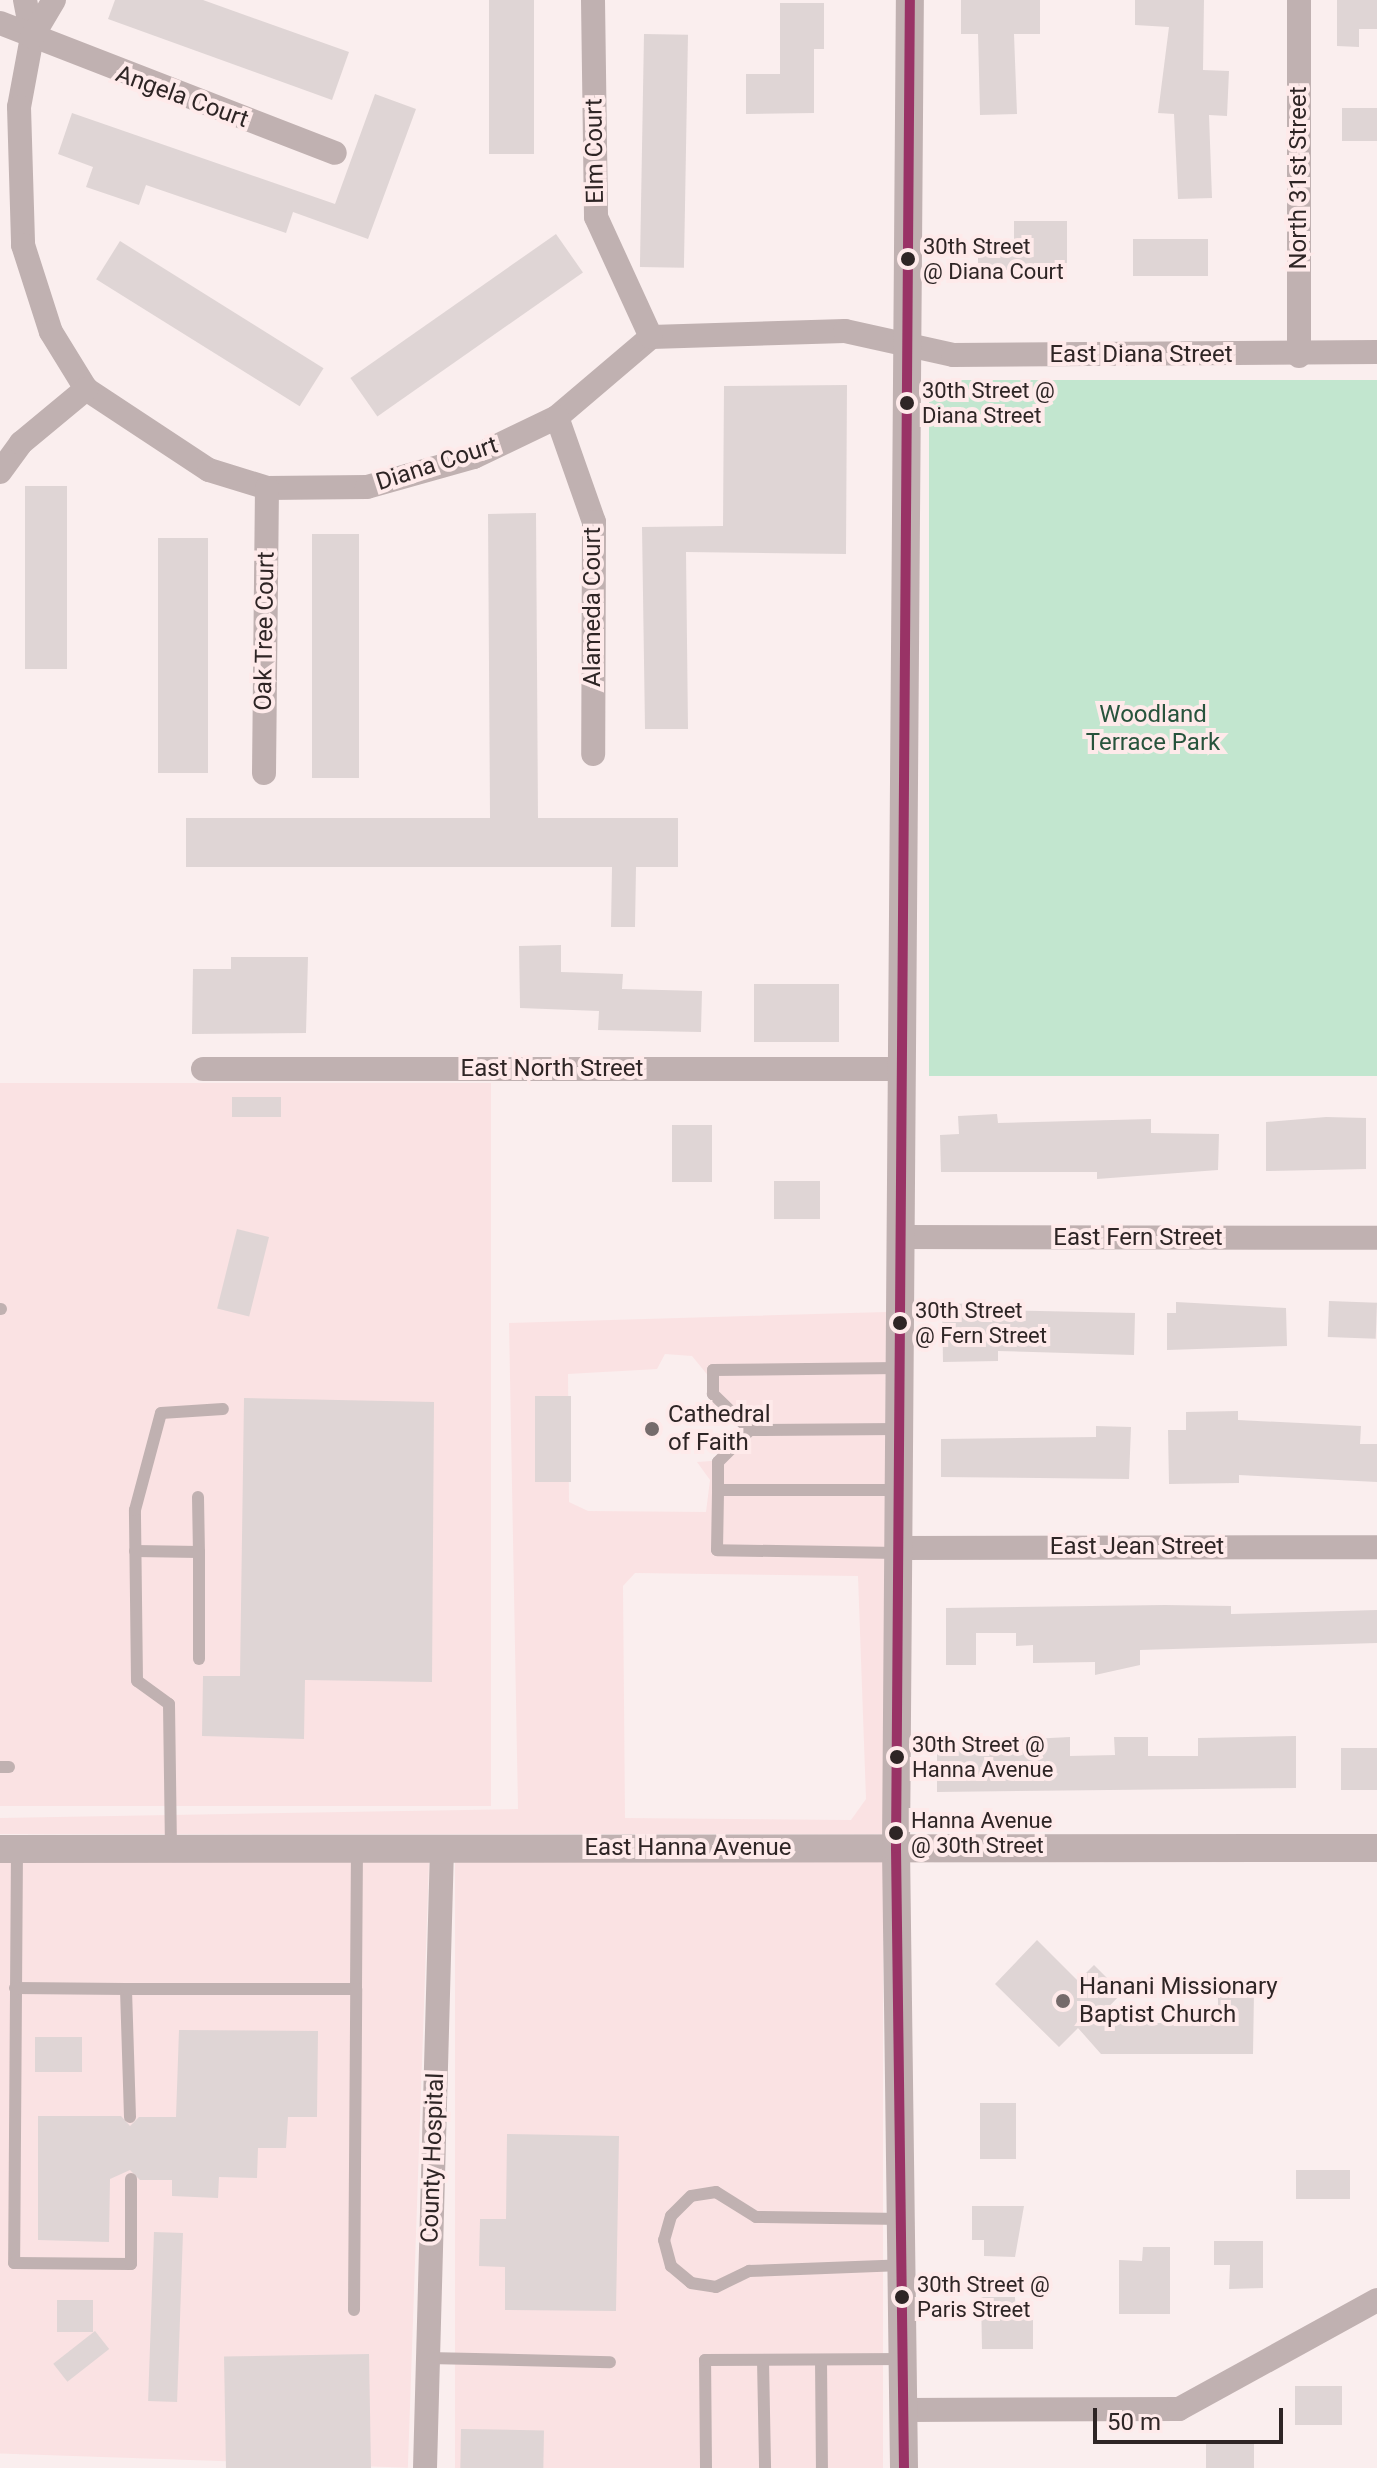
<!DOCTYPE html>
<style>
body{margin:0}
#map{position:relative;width:1377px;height:2468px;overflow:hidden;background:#faeeee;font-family:Roboto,sans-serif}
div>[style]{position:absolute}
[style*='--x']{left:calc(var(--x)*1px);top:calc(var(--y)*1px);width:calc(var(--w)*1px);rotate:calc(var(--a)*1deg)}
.built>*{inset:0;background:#fae2e3;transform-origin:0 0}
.green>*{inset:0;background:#c2e6cf;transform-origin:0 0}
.building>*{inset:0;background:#dfd5d5;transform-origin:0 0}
.service>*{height:12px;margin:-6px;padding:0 6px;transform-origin:6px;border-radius:6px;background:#c0b1b1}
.minor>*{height:24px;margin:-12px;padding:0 12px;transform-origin:12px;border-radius:12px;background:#c0b1b1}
.tertiary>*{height:28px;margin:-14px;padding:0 14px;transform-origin:14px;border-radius:14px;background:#c0b1b1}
.bus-1>*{height:10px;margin:-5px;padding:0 5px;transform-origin:5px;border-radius:5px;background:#936}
.dots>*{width:22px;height:22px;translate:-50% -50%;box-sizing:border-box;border:4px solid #feeaea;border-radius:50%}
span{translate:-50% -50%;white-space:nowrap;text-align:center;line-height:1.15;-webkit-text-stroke:8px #feeaea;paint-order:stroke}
.bus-label{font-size:22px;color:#2e2525}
.left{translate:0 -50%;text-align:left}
.street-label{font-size:24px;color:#2e2525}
.park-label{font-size:24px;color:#27533c}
.poi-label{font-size:24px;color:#2e2525}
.scale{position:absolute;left:1093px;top:2408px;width:190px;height:36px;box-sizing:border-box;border:4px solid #2e2525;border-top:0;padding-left:10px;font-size:24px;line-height:28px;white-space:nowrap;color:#2e2525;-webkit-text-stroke:6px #feeaea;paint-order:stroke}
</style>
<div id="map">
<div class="built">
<i style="left:0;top:1083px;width:491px;height:723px"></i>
<i style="clip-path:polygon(evenodd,886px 1312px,884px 1834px,0 1834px,0 1818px,518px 1809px,509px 1323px,886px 1312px,665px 1354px,692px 1356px,710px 1378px,710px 1405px,727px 1407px,739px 1424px,738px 1439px,712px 1461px,697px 1462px,710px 1480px,706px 1512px,588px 1511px,569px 1502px,568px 1374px,657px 1369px,665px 1354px,886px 1312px,635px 1573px,858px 1576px,866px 1799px,851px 1820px,625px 1818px,623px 1586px,635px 1573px)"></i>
<i style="left:429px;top:1862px;width:606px;height:429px;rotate:92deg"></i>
<i style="left:455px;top:1862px;width:428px;height:606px"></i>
</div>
<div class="green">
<i style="left:1377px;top:380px;width:696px;height:448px;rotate:90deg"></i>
</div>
<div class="building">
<i style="clip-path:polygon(115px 0,203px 0,349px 52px,332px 100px,108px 19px)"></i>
<i style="left:489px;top:0;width:45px;height:154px"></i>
<i style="clip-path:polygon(961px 0,1040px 0,1040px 34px,1014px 34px,1017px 114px,980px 115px,978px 34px,961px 34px)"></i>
<i style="clip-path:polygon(1135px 0,1204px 0,1203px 70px,1229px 71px,1227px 116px,1209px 115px,1212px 198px,1178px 199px,1174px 114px,1158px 113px,1169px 27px,1135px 25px)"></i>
<i style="clip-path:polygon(1337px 0,1377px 0,1377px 29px,1359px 29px,1359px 47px,1337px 46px)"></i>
<i style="clip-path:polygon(780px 3px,824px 3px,824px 49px,814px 49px,814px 113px,746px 114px,746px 74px,780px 74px)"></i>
<i style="left:644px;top:34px;width:44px;height:233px;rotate:1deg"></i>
<i style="clip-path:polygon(375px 94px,416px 109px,368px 239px,293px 212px,286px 233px,146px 185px,139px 205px,86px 187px,93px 167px,58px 154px,72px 113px,335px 204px)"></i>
<i style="left:1342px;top:108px;width:35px;height:33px"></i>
<i style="clip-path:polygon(1014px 221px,1067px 221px,1067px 270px,978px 270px,978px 239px,1014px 240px)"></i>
<i style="left:556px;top:234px;width:47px;height:251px;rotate:55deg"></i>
<i style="left:1208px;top:239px;width:37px;height:75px;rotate:90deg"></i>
<i style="left:120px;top:241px;width:240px;height:45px;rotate:32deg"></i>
<i style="clip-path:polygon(847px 385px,846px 554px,686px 552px,688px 729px,645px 729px,642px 527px,723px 526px,724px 386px)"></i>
<i style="left:25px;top:486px;width:42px;height:183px"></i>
<i style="clip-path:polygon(536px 513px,538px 818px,678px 818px,678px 867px,636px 867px,635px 927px,611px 927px,612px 867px,186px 867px,186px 818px,490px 818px,488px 514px)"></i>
<i style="left:312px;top:534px;width:47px;height:244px"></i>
<i style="left:158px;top:538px;width:50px;height:235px"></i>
<i style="clip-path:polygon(561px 945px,561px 972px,623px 974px,622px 989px,702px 991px,701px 1032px,598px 1030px,599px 1011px,520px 1008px,519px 946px)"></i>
<i style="clip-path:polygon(231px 957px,308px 957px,306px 1033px,192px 1034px,193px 969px,231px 969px)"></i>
<i style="left:754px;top:984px;width:85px;height:58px"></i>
<i style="left:232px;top:1097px;width:49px;height:20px"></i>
<i style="clip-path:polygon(997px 1114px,998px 1123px,1151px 1119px,1151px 1133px,1219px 1134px,1218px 1170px,1097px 1179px,1097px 1172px,941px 1172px,940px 1135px,959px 1134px,958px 1116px)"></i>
<i style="clip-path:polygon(1326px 1117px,1366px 1118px,1366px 1169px,1266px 1171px,1266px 1122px)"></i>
<i style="left:672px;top:1125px;width:40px;height:57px"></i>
<i style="left:774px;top:1181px;width:46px;height:38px"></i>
<i style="left:237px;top:1229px;width:33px;height:82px;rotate:14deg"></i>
<i style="left:1329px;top:1301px;width:48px;height:36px;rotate:2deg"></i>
<i style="clip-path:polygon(1176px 1302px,1286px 1308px,1287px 1346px,1167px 1350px,1167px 1313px,1176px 1313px)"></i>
<i style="clip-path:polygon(997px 1303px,997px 1310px,1135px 1313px,1134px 1355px,998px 1351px,998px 1361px,943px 1362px,942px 1304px)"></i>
<i style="left:535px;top:1396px;width:36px;height:86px"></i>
<i style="clip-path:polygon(244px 1398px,434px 1402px,432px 1682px,305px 1680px,304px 1739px,202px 1736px,203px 1676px,240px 1676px)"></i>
<i style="clip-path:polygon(1238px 1411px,1238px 1420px,1361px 1426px,1360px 1444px,1377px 1444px,1377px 1482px,1239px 1475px,1239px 1483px,1169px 1484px,1168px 1430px,1186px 1430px,1186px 1412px)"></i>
<i style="clip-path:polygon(1096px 1426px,1131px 1427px,1129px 1479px,941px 1477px,941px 1439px,1096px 1437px)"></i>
<i style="clip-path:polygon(1165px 1605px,1231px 1606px,1231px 1614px,1377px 1610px,1377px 1643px,1140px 1650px,1140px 1665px,1095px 1675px,1095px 1662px,1033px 1663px,1033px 1645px,1016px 1646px,1016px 1633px,976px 1633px,976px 1665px,946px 1665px,946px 1608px)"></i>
<i style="clip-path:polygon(1296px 1736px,1296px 1788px,937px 1792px,937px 1744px,1070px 1737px,1070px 1756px,1115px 1755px,1114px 1737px,1148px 1737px,1148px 1756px,1198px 1756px,1198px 1738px)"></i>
<i style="left:1341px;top:1748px;width:36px;height:42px"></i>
<i style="clip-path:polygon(1037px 1940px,1078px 1981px,1094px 1965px,1122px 1993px,1093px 2023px,1218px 2023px,1218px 1992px,1254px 1992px,1253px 2054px,1101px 2054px,1078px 2028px,1059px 2047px,995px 1984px)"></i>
<i style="clip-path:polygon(179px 2030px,318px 2031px,317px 2117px,288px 2117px,286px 2148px,258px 2148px,257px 2178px,219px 2177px,218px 2198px,172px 2196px,172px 2180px,140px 2180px,130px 2170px,110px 2179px,109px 2242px,38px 2240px,38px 2116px,121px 2116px,130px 2126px,139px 2117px,176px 2117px)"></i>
<i style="left:35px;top:2037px;width:47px;height:35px"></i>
<i style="left:1016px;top:2103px;width:56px;height:36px;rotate:90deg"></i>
<i style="clip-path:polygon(507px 2134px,619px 2136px,616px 2311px,505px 2310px,505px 2267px,479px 2266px,480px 2219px,506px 2219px)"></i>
<i style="left:1350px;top:2170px;width:29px;height:54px;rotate:90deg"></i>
<i style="clip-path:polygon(972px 2206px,1024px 2206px,1015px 2257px,984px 2256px,984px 2240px,972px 2240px)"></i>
<i style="left:154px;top:2232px;width:29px;height:169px;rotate:2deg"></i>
<i style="clip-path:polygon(1214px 2241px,1263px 2241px,1263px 2288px,1229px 2289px,1230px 2265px,1214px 2265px)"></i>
<i style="clip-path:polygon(1143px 2247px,1170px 2247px,1170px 2314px,1119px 2314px,1119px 2260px,1142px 2261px)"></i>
<i style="clip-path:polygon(981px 2297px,1015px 2297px,1016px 2315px,1033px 2315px,1033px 2349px,982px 2349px)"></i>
<i style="left:57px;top:2300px;width:36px;height:32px"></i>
<i style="left:95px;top:2331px;width:23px;height:53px;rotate:52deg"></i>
<i style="left:369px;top:2354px;width:114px;height:145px;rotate:89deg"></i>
<i style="left:1342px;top:2386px;width:39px;height:47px;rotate:90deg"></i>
<i style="left:461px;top:2429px;width:83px;height:39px;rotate:1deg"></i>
<i style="left:1206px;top:2441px;width:48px;height:27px"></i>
</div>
<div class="service">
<i style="--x:0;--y:1309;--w:1;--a:0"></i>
<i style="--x:898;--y:1429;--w:148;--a:179.6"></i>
<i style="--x:750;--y:1430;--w:52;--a:-135.8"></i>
<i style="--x:713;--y:1394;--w:24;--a:-90"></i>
<i style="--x:713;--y:1370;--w:186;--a:-0.6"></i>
<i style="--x:718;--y:1490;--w:28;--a:-90"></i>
<i style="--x:718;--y:1462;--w:45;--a:-45"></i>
<i style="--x:198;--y:1497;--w:55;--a:89"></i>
<i style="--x:135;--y:1551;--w:64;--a:0.9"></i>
<i style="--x:199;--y:1552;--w:107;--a:90"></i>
<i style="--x:898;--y:1553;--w:181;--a:-179.1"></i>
<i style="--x:717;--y:1550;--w:60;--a:-89"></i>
<i style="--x:718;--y:1490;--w:180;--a:0"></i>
<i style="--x:0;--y:1767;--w:9;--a:0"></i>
<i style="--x:171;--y:1848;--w:144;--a:-90.8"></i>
<i style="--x:169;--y:1704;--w:39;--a:-144"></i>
<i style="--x:137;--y:1681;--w:171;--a:-90.7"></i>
<i style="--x:135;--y:1510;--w:100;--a:-75"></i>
<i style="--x:161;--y:1413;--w:62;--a:-3.7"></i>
<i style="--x:17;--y:1849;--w:414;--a:90.4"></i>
<i style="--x:14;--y:2263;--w:117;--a:0.5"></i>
<i style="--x:131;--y:2264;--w:85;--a:-90"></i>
<i style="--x:15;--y:1988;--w:111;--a:0.5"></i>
<i style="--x:130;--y:2117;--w:128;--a:-91.8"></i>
<i style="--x:126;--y:1989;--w:230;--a:0"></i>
<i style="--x:356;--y:1989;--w:139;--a:-89.6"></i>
<i style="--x:902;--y:2219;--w:146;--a:-179.2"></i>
<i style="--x:756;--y:2217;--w:47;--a:-148"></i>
<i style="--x:716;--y:2192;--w:25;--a:171"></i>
<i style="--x:691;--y:2196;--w:28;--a:135"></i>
<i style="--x:671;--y:2216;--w:25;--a:106"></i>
<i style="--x:664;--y:2240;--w:27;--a:75"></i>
<i style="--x:671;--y:2266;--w:26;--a:40"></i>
<i style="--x:691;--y:2283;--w:25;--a:9"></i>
<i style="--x:716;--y:2287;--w:37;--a:-26"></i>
<i style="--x:749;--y:2271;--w:153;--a:-2.2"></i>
<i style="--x:354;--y:2310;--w:321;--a:-89.6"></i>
<i style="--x:428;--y:2358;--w:182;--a:1.3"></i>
<i style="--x:763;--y:2360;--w:108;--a:88.9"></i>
<i style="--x:821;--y:2360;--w:108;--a:89.5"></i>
<i style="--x:706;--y:2468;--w:108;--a:-90.5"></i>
<i style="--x:705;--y:2360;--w:199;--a:-0.3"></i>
</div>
<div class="minor">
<i style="--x:25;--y:0;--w:38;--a:79"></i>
<i style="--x:32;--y:37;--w:71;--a:100.5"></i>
<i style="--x:19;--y:107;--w:138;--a:88.3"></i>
<i style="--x:23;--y:245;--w:91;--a:72.2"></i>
<i style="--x:51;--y:332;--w:67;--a:58.4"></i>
<i style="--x:86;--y:389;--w:147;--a:33.4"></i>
<i style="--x:209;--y:470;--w:61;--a:17.2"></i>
<i style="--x:267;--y:488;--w:100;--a:-0.6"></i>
<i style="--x:367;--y:487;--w:111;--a:-15.7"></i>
<i style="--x:474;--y:457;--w:92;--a:-25.7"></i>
<i style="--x:557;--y:417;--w:123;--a:-40.4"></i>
<i style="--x:651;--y:337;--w:194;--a:-1.8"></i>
<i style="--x:845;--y:331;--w:111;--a:12.5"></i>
<i style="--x:953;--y:355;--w:424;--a:-0.4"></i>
<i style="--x:593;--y:0;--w:217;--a:89.2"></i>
<i style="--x:596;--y:217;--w:132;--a:65.4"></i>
<i style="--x:1299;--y:0;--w:356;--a:90"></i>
<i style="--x:0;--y:23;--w:359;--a:21.2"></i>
<i style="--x:32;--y:37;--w:43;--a:-59.3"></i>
<i style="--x:557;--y:417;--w:111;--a:70.6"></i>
<i style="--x:594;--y:522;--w:232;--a:90.2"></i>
<i style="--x:0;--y:472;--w:36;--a:-54"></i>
<i style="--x:21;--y:443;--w:85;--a:-39.7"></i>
<i style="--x:264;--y:773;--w:285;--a:-89.4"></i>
<i style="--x:203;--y:1069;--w:698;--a:0"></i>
<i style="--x:900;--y:1237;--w:477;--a:0.1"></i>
<i style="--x:898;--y:1548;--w:479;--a:-0.1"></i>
<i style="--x:905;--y:2410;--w:274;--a:-0.2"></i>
<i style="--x:1179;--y:2409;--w:226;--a:-28.8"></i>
<i style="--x:425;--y:2468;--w:621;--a:-88.43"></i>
</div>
<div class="tertiary">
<i style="--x:0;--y:1849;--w:1377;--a:-0.04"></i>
<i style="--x:904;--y:2468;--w:620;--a:-90.74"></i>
<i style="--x:896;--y:1848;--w:1848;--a:-89.57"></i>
</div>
<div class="bus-1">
<i style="--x:904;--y:2468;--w:620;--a:-90.74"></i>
<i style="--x:896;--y:1848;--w:1848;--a:-89.57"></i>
</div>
<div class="dots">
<i style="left:908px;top:259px;background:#2e2525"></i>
<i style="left:907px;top:403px;background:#2e2525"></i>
<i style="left:900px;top:1323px;background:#2e2525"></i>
<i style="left:652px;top:1429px;background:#756b6b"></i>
<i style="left:897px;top:1757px;background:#2e2525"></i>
<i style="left:896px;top:1833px;background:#2e2525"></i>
<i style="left:1063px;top:2001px;background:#756b6b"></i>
<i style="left:902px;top:2297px;background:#2e2525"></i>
</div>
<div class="bus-label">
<span class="left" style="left:923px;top:259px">30th Street<br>@ Diana Court</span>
<span class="left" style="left:922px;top:403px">30th Street @<br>Diana Street</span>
<span class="left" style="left:915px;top:1323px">30th Street<br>@ Fern Street</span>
<span class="left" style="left:912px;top:1757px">30th Street @<br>Hanna Avenue</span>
<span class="left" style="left:911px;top:1833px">Hanna Avenue<br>@ 30th Street</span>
<span class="left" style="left:917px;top:2297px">30th Street @<br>Paris Street</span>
</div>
<div class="street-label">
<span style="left:182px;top:97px;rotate:20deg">Angela Court</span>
<span style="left:595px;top:151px;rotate:-91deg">Elm Court</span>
<span style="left:1299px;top:178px;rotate:-90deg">North 31st Street</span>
<span style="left:1141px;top:355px">East Diana Street</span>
<span style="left:437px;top:464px;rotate:-18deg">Diana Court</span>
<span style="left:593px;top:607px;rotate:-90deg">Alameda Court</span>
<span style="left:265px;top:631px;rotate:-89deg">Oak Tree Court</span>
<span style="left:552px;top:1069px">East North Street</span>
<span style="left:1138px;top:1238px">East Fern Street</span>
<span style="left:1137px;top:1547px">East Jean Street</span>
<span style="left:688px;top:1848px">East Hanna Avenue</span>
<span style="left:433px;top:2158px;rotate:-88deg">County Hospital</span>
</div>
<div class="park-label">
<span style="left:1153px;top:729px">Woodland<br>Terrace Park</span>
</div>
<div class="poi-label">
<span class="left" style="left:668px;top:1429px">Cathedral<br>of Faith</span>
<span class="left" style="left:1079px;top:2001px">Hanani Missionary<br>Baptist Church</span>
</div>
<div class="scale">50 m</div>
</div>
